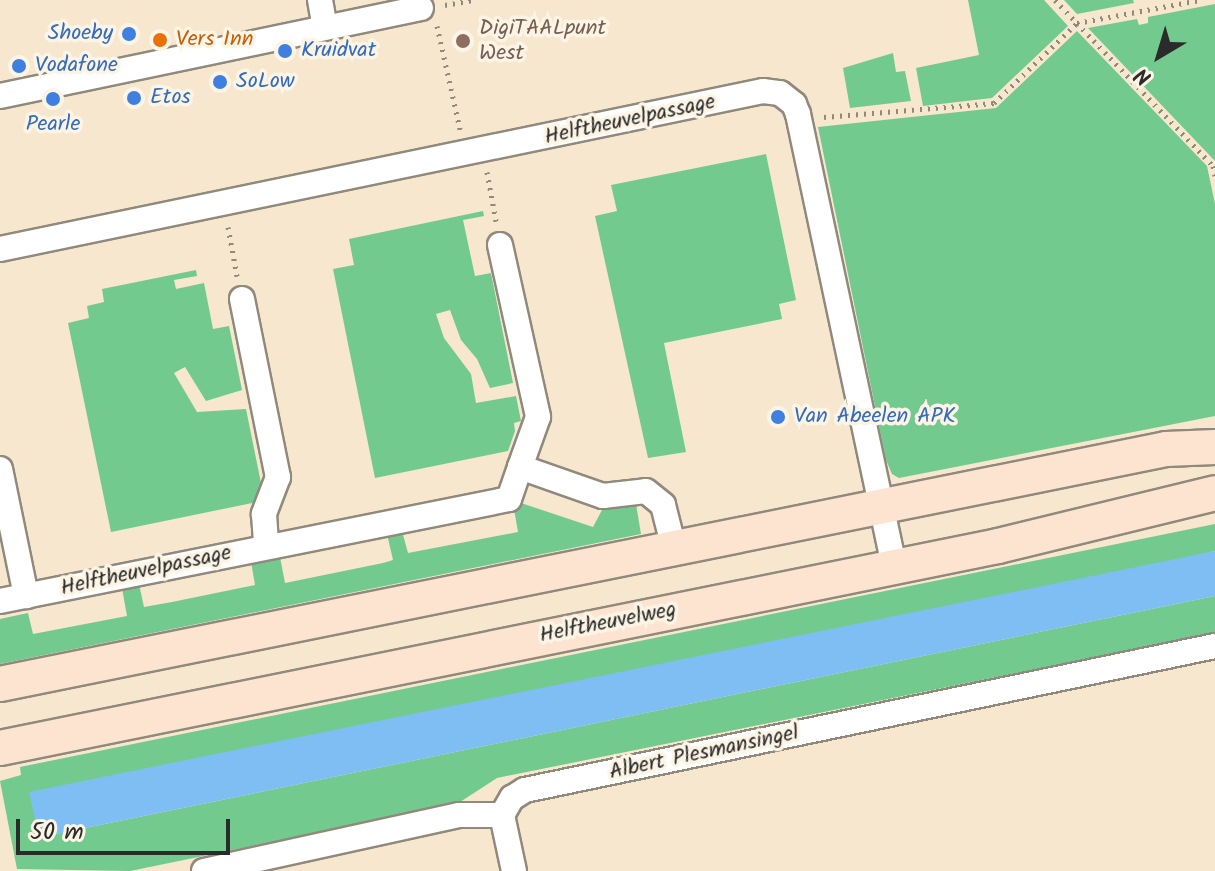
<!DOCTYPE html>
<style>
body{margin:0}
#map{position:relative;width:1215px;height:871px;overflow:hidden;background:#f6e7ce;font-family:Kalam,sans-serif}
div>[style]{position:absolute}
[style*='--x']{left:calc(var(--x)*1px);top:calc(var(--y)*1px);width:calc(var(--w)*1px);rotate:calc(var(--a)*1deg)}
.green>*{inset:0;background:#73ca8e}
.water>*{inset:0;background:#7fbef3}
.path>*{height:5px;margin-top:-2.5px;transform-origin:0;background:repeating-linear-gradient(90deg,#90897c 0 2px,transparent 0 8px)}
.roads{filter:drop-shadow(2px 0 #90897c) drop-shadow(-2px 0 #90897c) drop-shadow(0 2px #90897c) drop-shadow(0 -2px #90897c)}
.street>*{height:24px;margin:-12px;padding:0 12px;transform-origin:12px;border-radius:12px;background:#fff}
.secondary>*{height:34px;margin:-17px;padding:0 17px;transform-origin:17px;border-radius:17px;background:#fde4d0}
.dots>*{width:22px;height:22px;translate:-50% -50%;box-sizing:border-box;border:4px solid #fcf5e5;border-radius:50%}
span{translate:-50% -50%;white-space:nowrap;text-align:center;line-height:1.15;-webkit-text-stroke:7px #fcf5e5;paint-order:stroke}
.education-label{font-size:22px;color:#785e54}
.left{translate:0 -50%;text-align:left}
.shop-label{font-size:22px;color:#366cbe}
.right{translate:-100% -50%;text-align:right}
.food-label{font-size:22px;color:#c56008}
.street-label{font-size:22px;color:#2b2b2b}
.north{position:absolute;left:1119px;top:16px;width:80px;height:80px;-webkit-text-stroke:6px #fcf5e5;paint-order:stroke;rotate:218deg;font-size:22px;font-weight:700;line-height:32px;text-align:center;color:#2b2b2b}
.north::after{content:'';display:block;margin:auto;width:28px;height:36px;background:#2b2b2b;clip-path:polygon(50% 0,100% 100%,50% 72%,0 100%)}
.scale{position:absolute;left:16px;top:819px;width:214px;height:36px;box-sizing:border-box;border:4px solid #2b2b2b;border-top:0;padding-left:10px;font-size:24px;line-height:28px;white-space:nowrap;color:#2b2b2b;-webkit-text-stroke:6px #fcf5e5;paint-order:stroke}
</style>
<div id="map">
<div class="green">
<i style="clip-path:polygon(968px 0,1044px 0,1068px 26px,992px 98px,923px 106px,916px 68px,979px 55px)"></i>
<i style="clip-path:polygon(1064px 0,1133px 0,1134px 3px,1077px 14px)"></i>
<i style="clip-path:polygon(1215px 4px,1215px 161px,1088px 28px,1137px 19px,1139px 25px,1148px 23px,1148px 17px)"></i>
<i style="clip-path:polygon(1077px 31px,1207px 166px,1215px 204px,1215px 416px,899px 478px,892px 474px,886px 460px,818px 127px,996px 108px)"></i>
<i style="clip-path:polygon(893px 53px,896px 72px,905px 71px,911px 101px,850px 108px,843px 68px)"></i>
<i style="clip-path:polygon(766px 154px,796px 300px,779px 304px,782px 319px,664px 343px,686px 452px,648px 458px,595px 216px,617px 211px,611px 185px)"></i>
<i style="clip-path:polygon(483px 211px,484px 216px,463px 220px,475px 276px,491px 273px,513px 383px,490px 388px,477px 359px,461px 340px,450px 310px,436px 314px,444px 338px,471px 374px,476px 403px,516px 396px,521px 421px,514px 423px,515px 431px,508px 451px,375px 478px,333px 269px,354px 265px,349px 239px)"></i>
<i style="clip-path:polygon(196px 270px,197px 276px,174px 280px,176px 289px,204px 283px,213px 329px,229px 326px,242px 390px,206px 401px,185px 367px,174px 373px,197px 412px,246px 409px,262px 488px,257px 502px,111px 532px,68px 323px,89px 318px,87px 306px,104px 302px,102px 289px)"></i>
<i style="clip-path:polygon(518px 502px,593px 527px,602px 510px,636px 504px,641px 534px,0 664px,0 619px,28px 613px,33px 634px,127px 616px,122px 588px,139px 584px,144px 607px,172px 602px,255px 585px,251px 562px,280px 557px,285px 583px,383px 563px,393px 560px,387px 534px,402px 531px,408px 553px,518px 532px,514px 509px)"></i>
<i style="clip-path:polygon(1215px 524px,1215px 551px,38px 831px,46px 836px,1215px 596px,1215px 633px,497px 778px,457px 804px,130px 871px,17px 869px,0 781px,21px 775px,20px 767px)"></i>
</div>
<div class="water">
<i style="clip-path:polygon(1215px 551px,1215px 596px,46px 836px,38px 832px,29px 792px)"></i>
</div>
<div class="path">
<i style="--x:1055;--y:0;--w:229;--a:46.4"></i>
<i style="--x:1213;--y:166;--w:10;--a:79"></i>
<i style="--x:445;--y:5;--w:27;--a:-10"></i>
<i style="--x:437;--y:26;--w:106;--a:77.4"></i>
<i style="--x:824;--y:117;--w:171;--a:-4.7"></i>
<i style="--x:994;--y:103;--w:115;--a:-43.9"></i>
<i style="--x:1077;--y:23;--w:125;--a:-10.6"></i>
<i style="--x:487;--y:172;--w:50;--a:79.6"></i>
<i style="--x:228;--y:227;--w:50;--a:79.6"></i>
</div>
<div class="roads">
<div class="street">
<i style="--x:320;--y:0;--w:27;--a:80"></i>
<i style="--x:0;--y:96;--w:430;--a:-11.8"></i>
<i style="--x:500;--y:245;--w:176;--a:77.5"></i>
<i style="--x:538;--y:417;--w:53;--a:109.8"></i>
<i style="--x:0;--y:249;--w:779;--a:-11.7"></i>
<i style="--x:763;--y:91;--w:17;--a:7"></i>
<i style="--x:780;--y:93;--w:18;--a:38"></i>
<i style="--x:794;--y:104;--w:11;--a:68"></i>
<i style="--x:798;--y:114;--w:461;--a:78"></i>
<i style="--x:242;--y:299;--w:182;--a:78.6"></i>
<i style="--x:278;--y:477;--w:40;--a:111"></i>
<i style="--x:264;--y:514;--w:31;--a:86"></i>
<i style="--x:0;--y:469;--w:130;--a:78.4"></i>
<i style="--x:0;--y:601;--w:519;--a:-11.33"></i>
<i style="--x:509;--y:499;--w:34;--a:-71"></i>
<i style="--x:520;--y:467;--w:88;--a:19.3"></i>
<i style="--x:603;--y:496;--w:43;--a:-6.6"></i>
<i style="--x:646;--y:491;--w:22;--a:39"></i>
<i style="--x:663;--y:505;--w:44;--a:75.7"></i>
<i style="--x:502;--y:815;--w:57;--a:77.9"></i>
<i style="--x:204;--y:871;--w:261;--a:-12.4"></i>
<i style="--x:459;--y:815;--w:43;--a:0"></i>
<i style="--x:502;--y:815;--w:20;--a:-60"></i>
<i style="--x:512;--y:798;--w:15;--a:-32"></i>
<i style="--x:525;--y:790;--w:705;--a:-11.79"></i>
</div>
<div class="secondary">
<i style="--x:0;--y:684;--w:1189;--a:-11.39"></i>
<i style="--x:1166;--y:449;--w:49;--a:-2.3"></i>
<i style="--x:0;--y:748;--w:1018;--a:-11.44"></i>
<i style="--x:998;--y:546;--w:223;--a:-13.7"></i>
</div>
</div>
<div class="dots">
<i style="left:129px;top:34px;background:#3f7fe0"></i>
<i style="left:160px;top:40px;background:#e8710a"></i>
<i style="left:463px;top:41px;background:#8d6e63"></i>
<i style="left:285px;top:51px;background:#3f7fe0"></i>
<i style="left:19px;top:66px;background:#3f7fe0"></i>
<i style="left:220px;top:82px;background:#3f7fe0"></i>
<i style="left:134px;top:98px;background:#3f7fe0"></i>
<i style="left:53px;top:99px;background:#3f7fe0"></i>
<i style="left:778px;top:417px;background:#3f7fe0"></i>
</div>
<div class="education-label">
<span class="left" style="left:479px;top:41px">DigiTAALpunt<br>West</span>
</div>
<div class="shop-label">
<span class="right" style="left:113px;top:34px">Shoeby</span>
<span class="left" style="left:301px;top:51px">Kruidvat</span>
<span class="left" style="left:35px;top:66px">Vodafone</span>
<span class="left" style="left:236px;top:82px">SoLow</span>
<span class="left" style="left:150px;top:98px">Etos</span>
<span style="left:53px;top:125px">Pearle</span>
<span class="left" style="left:794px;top:417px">Van Abeelen APK</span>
</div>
<div class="food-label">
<span class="left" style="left:176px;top:40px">Vers Inn</span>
</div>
<div class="street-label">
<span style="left:630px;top:120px;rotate:-12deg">Helftheuvelpassage</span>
<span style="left:146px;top:571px;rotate:-12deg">Helftheuvelpassage</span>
<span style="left:608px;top:623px;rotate:-11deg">Helftheuvelweg</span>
<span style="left:704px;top:753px;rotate:-12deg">Albert Plesmansingel</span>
</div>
<div class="north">N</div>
<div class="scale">50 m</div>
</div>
